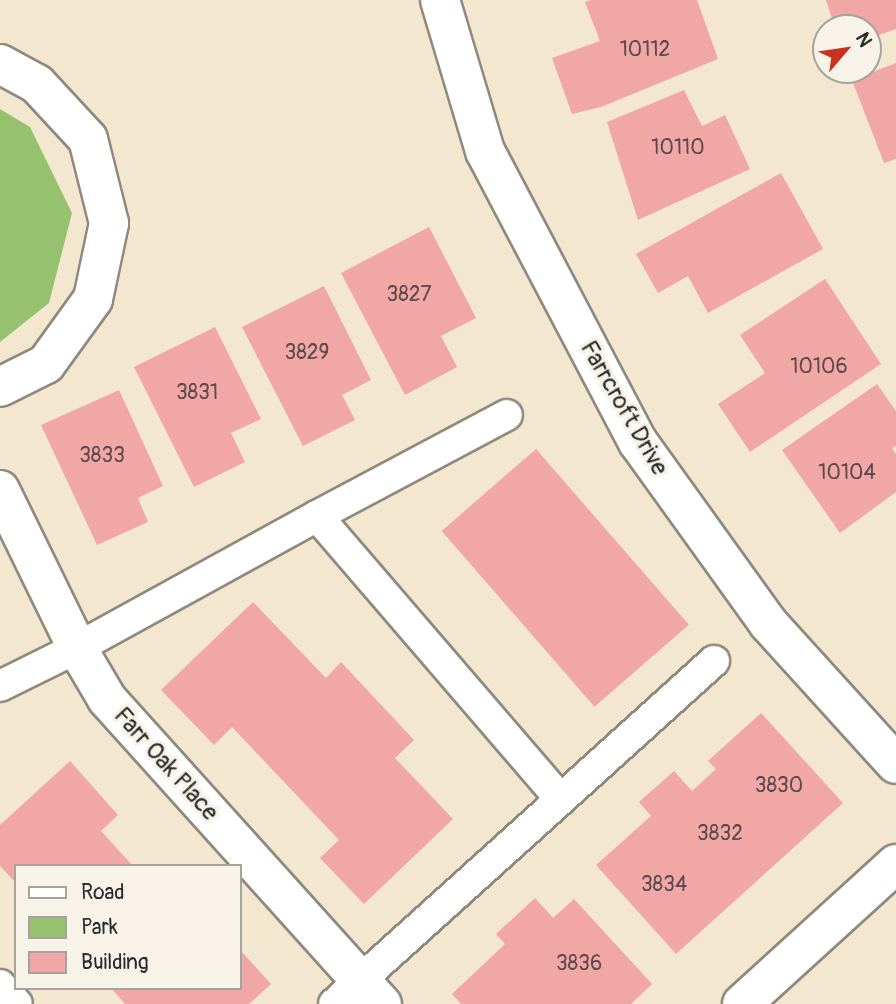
<!DOCTYPE html>
<style>
body{margin:0}
#map{position:relative;width:896px;height:1004px;overflow:hidden;background:#f3e7d0;font-family:Pangolin,sans-serif}
div>[style]{position:absolute}
[style*='--x']{left:calc(var(--x)*1px);top:calc(var(--y)*1px);width:calc(var(--w)*1px);rotate:calc(var(--a)*1deg)}
.green>*{inset:0;background:#96c270}
.building>*{inset:0;background:#f0a7a6;transform-origin:0 0}
.roads{filter:drop-shadow(2px 0 #8f897e) drop-shadow(-2px 0 #8f897e) drop-shadow(0 2px #8f897e) drop-shadow(0 -2px #8f897e)}
.lane>*{height:30px;margin:-15px;padding:0 15px;transform-origin:15px;border-radius:15px;background:#fff}
.street>*{height:38px;margin:-19px;padding:0 19px;transform-origin:19px;border-radius:19px;background:#fff}
span{translate:-50% -50%;white-space:nowrap;text-align:center;line-height:1.15;-webkit-text-stroke:7px #f7f3e8;paint-order:stroke}
.number-label{font-size:21px;color:#5c4a4a}
.number-label span{-webkit-text-stroke-width:0}
.street-label{font-size:24px;color:#2b2b2b}
.legend{position:absolute;left:14px;top:864px;width:228px;height:126px;box-sizing:border-box;background:#f7f3e8;border:2px solid #a5a39c;margin:0;padding:9px 12px;list-style:none;font-size:21px;color:#2b2b2b}
.legend li{display:flex;align-items:center;gap:14px;height:35px}
.legend b{width:35px;border:2px solid #a5a39c}
.north{position:absolute;left:812px;top:14px;width:70px;height:70px;box-sizing:border-box;background:#f7f3e8;border:2px solid #a5a39c;border-radius:50%;rotate:61deg;font-size:19px;font-weight:700;line-height:28px;text-align:center;color:#2b2b2b}
.north::after{content:'';display:block;margin:auto;width:24px;height:32px;background:#c8321e;clip-path:polygon(50% 0,100% 100%,50% 72%,0 100%)}
</style>
<div id="map">
<div class="green">
<i style="clip-path:polygon(0 109px,30px 127px,72px 213px,49px 303px,0 342px)"></i>
</div>
<div class="building">
<i style="clip-path:polygon(591px 0,697px 0,718px 59px,601px 107px,572px 114px,552px 58px,600px 41px,585px 2px)"></i>
<i style="clip-path:polygon(826px 0,896px 0,896px 29px,868px 39px,868px 28px,835px 28px)"></i>
<i style="clip-path:polygon(896px 63px,896px 159px,884px 163px,852px 80px)"></i>
<i style="clip-path:polygon(684px 90px,702px 126px,725px 115px,750px 169px,638px 220px,607px 122px)"></i>
<i style="clip-path:polygon(781px 173px,823px 249px,708px 313px,688px 276px,658px 293px,636px 254px)"></i>
<i style="clip-path:polygon(429px 227px,476px 318px,441px 336px,457px 367px,405px 395px,341px 273px)"></i>
<i style="clip-path:polygon(825px 279px,881px 364px,750px 452px,718px 404px,765px 373px,740px 335px)"></i>
<i style="clip-path:polygon(324px 286px,371px 380px,342px 395px,355px 420px,303px 446px,242px 327px)"></i>
<i style="clip-path:polygon(215px 327px,261px 419px,231px 433px,245px 462px,194px 487px,134px 367px)"></i>
<i style="clip-path:polygon(877px 384px,896px 411px,896px 446px,892px 448px,896px 454px,896px 492px,840px 533px,782px 450px)"></i>
<i style="clip-path:polygon(119px 390px,163px 486px,138px 498px,148px 522px,97px 545px,41px 425px)"></i>
<i style="left:536px;top:449px;width:233px;height:125px;rotate:49deg"></i>
<i style="clip-path:polygon(253px 602px,326px 678px,341px 662px,414px 740px,395px 758px,453px 819px,364px 904px,320px 858px,339px 840px,232px 727px,214px 745px,161px 690px)"></i>
<i style="clip-path:polygon(761px 713px,843px 803px,676px 954px,596px 865px,651px 816px,639px 802px,674px 771px,692px 791px,716px 769px,708px 761px)"></i>
<i style="clip-path:polygon(70px 761px,118px 815px,101px 831px,133px 866px,16px 866px,16px 883px,0 866px,0 825px)"></i>
<i style="clip-path:polygon(535px 898px,553px 918px,574px 899px,652px 984px,631px 1004px,461px 1004px,452px 994px,505px 944px,496px 934px)"></i>
<i style="clip-path:polygon(240px 950px,271px 984px,249px 1004px,125px 1004px,111px 988px,240px 988px)"></i>
</div>
<div class="roads">
<div class="lane">
<i style="--x:317;--y:516;--w:373;--a:49.3"></i>
<i style="--x:0;--y:686;--w:86;--a:-26.3"></i>
<i style="--x:77;--y:648;--w:274;--a:-28.8"></i>
<i style="--x:317;--y:516;--w:215;--a:-28"></i>
<i style="--x:0;--y:985;--w:25;--a:48"></i>
<i style="--x:334;--y:1004;--w:512;--a:-42.07"></i>
</div>
<div class="street">
<i style="--x:440;--y:0;--w:158;--a:73.4"></i>
<i style="--x:485;--y:151;--w:329;--a:62.3"></i>
<i style="--x:638;--y:442;--w:223;--a:54.3"></i>
<i style="--x:768;--y:623;--w:190;--a:47.8"></i>
<i style="--x:0;--y:64;--w:42;--a:28.4"></i>
<i style="--x:37;--y:84;--w:75;--a:47.2"></i>
<i style="--x:88;--y:139;--w:87;--a:76"></i>
<i style="--x:109;--y:223;--w:78;--a:101.9"></i>
<i style="--x:93;--y:299;--w:80;--a:125.9"></i>
<i style="--x:46;--y:364;--w:51;--a:153.4"></i>
<i style="--x:0;--y:490;--w:176;--a:64"></i>
<i style="--x:77;--y:648;--w:59;--a:59.5"></i>
<i style="--x:107;--y:699;--w:411;--a:48"></i>
<i style="--x:742;--y:1004;--w:208;--a:-42.3"></i>
</div>
</div>
<div class="number-label">
<span style="left:645px;top:50px">10112</span>
<span style="left:678px;top:148px">10110</span>
<span style="left:409px;top:295px">3827</span>
<span style="left:307px;top:353px">3829</span>
<span style="left:819px;top:367px">10106</span>
<span style="left:197px;top:393px">3831</span>
<span style="left:102px;top:456px">3833</span>
<span style="left:847px;top:473px">10104</span>
<span style="left:779px;top:786px">3830</span>
<span style="left:720px;top:834px">3832</span>
<span style="left:664px;top:885px">3834</span>
<span style="left:579px;top:964px">3836</span>
</div>
<div class="street-label">
<span style="left:624px;top:408px;rotate:60deg">Farrcroft Drive</span>
<span style="left:166px;top:764px;rotate:48deg">Farr Oak Place</span>
</div>
<ul class="legend">
<li><b style="height:9px;background:#fff"></b>Road</li>
<li><b style="height:19px;background:#96c270"></b>Park</li>
<li><b style="height:19px;background:#f0a7a6"></b>Building</li>
</ul>
<div class="north">N</div>
</div>
